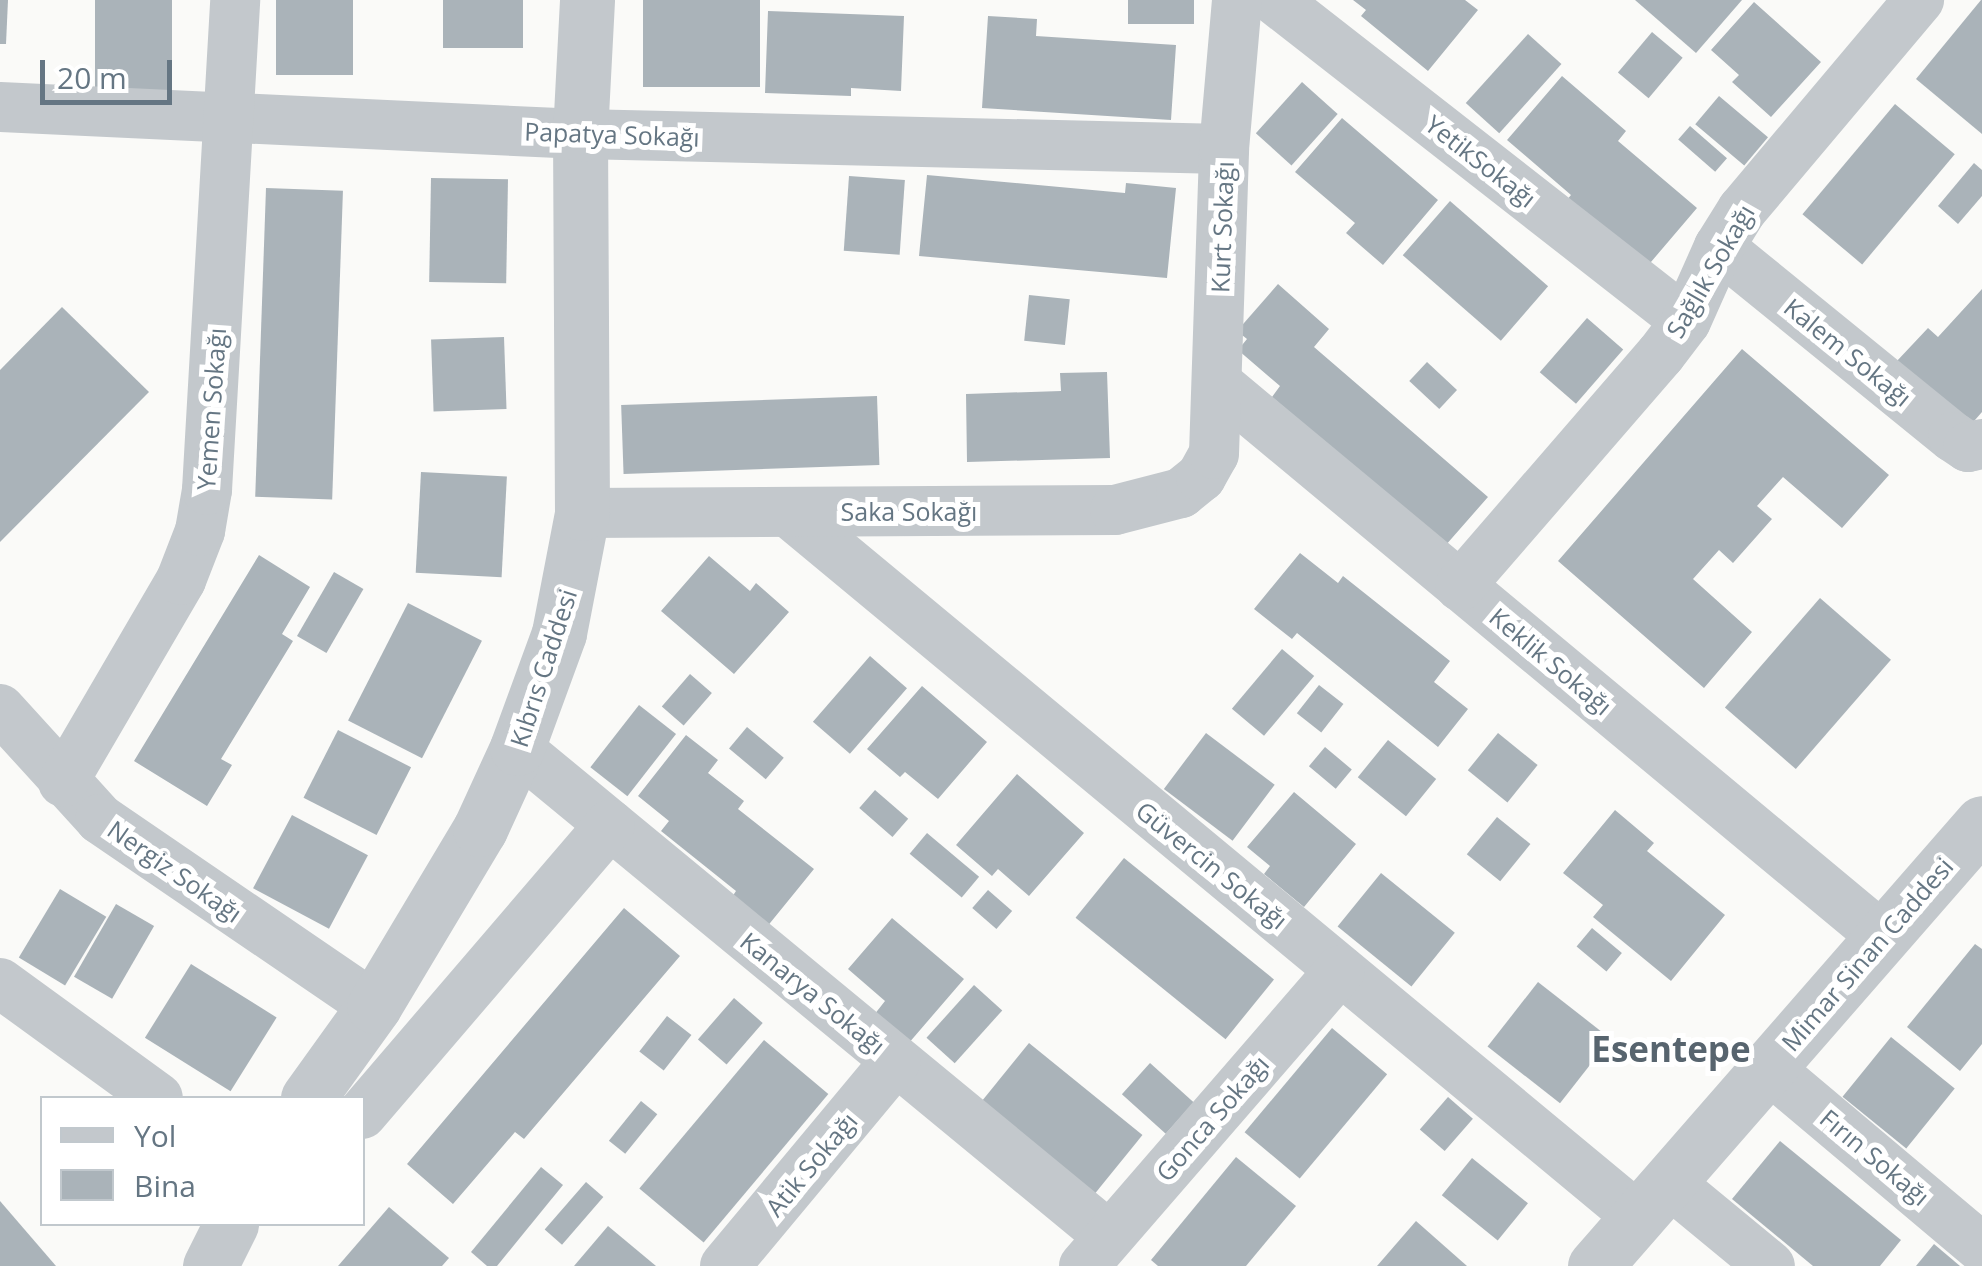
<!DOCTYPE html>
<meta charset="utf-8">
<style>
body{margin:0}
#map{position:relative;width:1982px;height:1266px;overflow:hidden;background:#fafaf8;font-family:"Open Sans",sans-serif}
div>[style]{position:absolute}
.building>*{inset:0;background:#aab3b9;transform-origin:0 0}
.minor>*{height:50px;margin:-25px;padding:0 25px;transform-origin:25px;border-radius:25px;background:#c3c8cc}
.tertiary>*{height:55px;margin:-27.5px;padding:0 27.5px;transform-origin:27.5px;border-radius:27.5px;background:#c3c8cc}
span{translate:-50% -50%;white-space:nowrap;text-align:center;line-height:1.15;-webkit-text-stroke:10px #fff;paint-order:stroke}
.street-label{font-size:25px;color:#657683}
.district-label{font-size:35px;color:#57646e;font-weight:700}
.legend{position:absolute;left:40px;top:1096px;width:325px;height:130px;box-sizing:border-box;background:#fff;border:2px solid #c1c8cd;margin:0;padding:12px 18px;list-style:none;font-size:30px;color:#657683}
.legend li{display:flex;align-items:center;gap:20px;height:50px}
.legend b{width:50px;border:2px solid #c1c8cd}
.scale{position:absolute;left:40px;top:60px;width:132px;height:45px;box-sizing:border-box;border:5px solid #657683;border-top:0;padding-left:12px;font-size:30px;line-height:35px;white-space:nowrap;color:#657683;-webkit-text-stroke:8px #fff;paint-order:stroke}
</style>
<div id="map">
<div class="building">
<div style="clip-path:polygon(0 0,8px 0,6px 44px,0 44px)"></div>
<div style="left:95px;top:0;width:77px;height:91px"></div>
<div style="left:276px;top:0;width:77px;height:75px"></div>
<div style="left:443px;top:0;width:80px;height:48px"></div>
<div style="left:643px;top:0;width:117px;height:87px"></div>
<div style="left:1128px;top:0;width:66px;height:24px"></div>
<div style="clip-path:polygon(1353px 0,1465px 0,1478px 10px,1428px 71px,1361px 16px,1366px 10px)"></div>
<div style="clip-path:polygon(1635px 0,1742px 0,1696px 53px)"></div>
<div style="clip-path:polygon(1981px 0,1982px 0,1982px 134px,1916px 79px)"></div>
<div style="clip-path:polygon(1754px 2px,1821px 62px,1771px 117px,1732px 82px,1739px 75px,1711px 50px)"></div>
<div style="clip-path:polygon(768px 11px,904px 16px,901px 91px,851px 88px,851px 96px,765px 93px)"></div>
<div style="clip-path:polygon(988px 16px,1037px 19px,1036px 36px,1176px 45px,1171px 120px,982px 108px)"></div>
<div style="left:1652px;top:32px;width:40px;height:53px;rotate:40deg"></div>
<div style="left:1528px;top:34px;width:45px;height:93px;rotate:42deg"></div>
<div style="clip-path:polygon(1562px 76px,1626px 131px,1618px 141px,1697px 208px,1645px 269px,1566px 201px,1571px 195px,1507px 140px)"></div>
<div style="left:1302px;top:82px;width:48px;height:69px;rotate:42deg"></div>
<div style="left:1719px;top:96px;width:64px;height:37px;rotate:40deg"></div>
<div style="left:1895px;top:104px;width:78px;height:144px;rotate:40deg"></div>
<div style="clip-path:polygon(1342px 118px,1438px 200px,1383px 265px,1346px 233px,1355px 223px,1295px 172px)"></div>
<div style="left:1690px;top:126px;width:49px;height:18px;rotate:41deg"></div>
<div style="clip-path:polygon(1974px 163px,1982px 170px,1982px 196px,1958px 224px,1938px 206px)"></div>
<div style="clip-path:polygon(927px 175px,1125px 193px,1126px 183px,1176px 188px,1167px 278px,919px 256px)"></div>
<div style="left:849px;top:176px;width:56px;height:75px;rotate:4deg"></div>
<div style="left:431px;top:178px;width:77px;height:104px;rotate:1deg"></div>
<div style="left:266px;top:188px;width:77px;height:309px;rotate:2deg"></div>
<div style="left:1450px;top:201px;width:130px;height:72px;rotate:41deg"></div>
<div style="clip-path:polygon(1278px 284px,1329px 329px,1314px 347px,1488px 497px,1445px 546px,1272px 397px,1280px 386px,1238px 350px,1247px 339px,1237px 331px)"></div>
<div style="clip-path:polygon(1982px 289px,1982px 412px,1968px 428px,1896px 362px,1928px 328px,1938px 337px)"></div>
<div style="left:1029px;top:295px;width:41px;height:46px;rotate:6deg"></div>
<div style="clip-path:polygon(62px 307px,149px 392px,0 542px,0 370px)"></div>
<div style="left:1587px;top:318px;width:48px;height:72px;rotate:41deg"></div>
<div style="left:504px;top:337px;width:72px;height:73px;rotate:88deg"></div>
<div style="clip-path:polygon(1742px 349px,1889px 475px,1842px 528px,1783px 477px,1757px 506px,1772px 519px,1733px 563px,1719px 550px,1693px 579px,1752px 632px,1704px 688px,1558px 561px)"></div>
<div style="left:1427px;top:362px;width:41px;height:26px;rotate:43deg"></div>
<div style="clip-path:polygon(1107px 372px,1110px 458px,967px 462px,966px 394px,1061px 391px,1060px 373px)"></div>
<div style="left:877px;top:396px;width:69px;height:256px;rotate:88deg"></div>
<div style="left:421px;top:472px;width:86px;height:101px;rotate:3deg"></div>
<div style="clip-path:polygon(1300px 553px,1338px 583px,1343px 576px,1450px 661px,1434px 682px,1468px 709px,1438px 747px,1297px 633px,1292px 639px,1254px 609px)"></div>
<div style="clip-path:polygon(259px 555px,310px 587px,282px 634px,293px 641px,221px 759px,232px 765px,207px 806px,134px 761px)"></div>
<div style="clip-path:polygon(709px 556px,750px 591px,756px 583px,789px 612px,734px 674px,661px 611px)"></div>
<div style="left:334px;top:572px;width:34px;height:74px;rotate:30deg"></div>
<div style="left:1820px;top:598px;width:94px;height:145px;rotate:41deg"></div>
<div style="left:408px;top:603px;width:83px;height:132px;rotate:27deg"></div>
<div style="left:1282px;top:649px;width:42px;height:78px;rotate:40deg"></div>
<div style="left:870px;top:656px;width:49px;height:87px;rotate:41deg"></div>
<div style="left:690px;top:674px;width:29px;height:43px;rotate:41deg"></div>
<div style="left:1319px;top:685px;width:31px;height:36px;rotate:38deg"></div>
<div style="clip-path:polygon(922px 686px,987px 742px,938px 799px,905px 772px,900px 777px,867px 749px)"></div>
<div style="left:639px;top:705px;width:47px;height:79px;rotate:38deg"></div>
<div style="left:747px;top:727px;width:48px;height:28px;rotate:40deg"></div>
<div style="left:338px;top:730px;width:82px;height:76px;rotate:27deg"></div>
<div style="left:1206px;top:733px;width:86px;height:70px;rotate:37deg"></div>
<div style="left:1498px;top:733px;width:51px;height:48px;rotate:39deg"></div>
<div style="clip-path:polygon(686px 735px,718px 760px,708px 773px,744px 801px,738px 809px,814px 869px,766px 928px,730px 900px,736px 891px,661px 831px,669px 821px,638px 796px)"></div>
<div style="left:1388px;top:740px;width:62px;height:48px;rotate:39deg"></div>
<div style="left:1325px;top:747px;width:35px;height:25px;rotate:40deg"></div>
<div style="clip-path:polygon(1017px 774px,1084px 833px,1029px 896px,998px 869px,992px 876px,956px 845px)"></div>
<div style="left:875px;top:790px;width:44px;height:24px;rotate:41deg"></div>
<div style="clip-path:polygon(1294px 792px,1356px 844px,1304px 907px,1264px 874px,1270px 866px,1247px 847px)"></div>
<div style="clip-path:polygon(1615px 810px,1654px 843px,1647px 851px,1725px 915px,1671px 981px,1593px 917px,1603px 905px,1563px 873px)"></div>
<div style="left:292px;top:815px;width:86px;height:83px;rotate:28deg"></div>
<div style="left:1497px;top:817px;width:43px;height:48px;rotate:39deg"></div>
<div style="left:927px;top:833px;width:68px;height:27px;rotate:40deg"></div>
<div style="left:1124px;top:858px;width:193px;height:77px;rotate:39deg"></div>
<div style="left:1381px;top:873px;width:95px;height:69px;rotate:39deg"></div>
<div style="left:60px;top:889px;width:54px;height:80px;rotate:31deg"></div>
<div style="left:988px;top:890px;width:32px;height:24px;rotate:41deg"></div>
<div style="left:116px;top:904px;width:44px;height:84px;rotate:30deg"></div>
<div style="clip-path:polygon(624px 908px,680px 956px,524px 1139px,515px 1132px,453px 1204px,407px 1164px)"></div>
<div style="clip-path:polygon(892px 918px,964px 979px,908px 1044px,874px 1015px,885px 1001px,848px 969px)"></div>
<div style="left:1592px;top:928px;width:39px;height:24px;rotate:40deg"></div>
<div style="clip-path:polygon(1975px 944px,1982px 949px,1982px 1044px,1960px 1071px,1907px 1027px)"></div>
<div style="left:191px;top:964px;width:101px;height:87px;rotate:32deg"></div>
<div style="left:1538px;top:982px;width:92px;height:82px;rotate:38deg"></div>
<div style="left:974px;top:985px;width:38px;height:71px;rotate:42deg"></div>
<div style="left:734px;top:998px;width:38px;height:55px;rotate:41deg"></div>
<div style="left:667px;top:1016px;width:31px;height:45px;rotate:38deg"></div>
<div style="left:1332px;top:1028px;width:72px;height:136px;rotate:40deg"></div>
<div style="left:1891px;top:1037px;width:82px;height:77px;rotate:39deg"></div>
<div style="left:764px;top:1040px;width:84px;height:194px;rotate:40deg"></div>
<div style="left:1029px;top:1043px;width:146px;height:77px;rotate:39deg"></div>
<div style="left:1150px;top:1063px;width:59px;height:42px;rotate:42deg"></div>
<div style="left:1448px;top:1097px;width:33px;height:43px;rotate:41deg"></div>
<div style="left:641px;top:1101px;width:21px;height:51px;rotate:39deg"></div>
<div style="clip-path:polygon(1780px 1141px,1901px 1240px,1880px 1266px,1813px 1266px,1732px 1199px)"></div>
<div style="clip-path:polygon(1236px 1157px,1296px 1206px,1246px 1266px,1158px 1266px,1151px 1260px)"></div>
<div style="left:1472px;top:1158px;width:72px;height:48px;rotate:39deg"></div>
<div style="clip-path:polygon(541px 1167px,563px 1185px,497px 1266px,487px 1266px,471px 1252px)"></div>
<div style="left:586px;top:1182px;width:23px;height:63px;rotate:41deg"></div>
<div style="clip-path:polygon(0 1201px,56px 1266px,0 1266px)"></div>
<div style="clip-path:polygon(389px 1207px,449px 1258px,442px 1266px,338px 1266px)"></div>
<div style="clip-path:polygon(1416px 1221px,1467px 1266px,1377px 1266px)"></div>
<div style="clip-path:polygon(608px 1226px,656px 1266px,574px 1266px)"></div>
<div style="clip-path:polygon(1934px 1244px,1960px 1266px,1916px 1266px)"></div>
</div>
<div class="minor">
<div style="left:1275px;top:0;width:521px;rotate:37.99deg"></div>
<div style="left:0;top:107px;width:581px;rotate:2.67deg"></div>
<div style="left:580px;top:134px;width:644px;rotate:1.33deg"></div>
<div style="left:1719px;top:247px;width:301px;rotate:39.1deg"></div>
<div style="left:1953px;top:437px;width:18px;rotate:34deg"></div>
<div style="left:1968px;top:447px;width:14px;rotate:-12deg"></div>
<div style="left:1218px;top:384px;width:865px;rotate:39.75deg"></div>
<div style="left:788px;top:512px;width:1104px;rotate:39.67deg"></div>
<div style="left:582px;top:513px;width:533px;rotate:-0.32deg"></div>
<div style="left:1115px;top:510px;width:68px;rotate:-14.4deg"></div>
<div style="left:1181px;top:493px;width:26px;rotate:-39deg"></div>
<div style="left:1201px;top:477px;width:26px;rotate:-61deg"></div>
<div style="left:1214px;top:454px;width:305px;rotate:-88.1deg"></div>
<div style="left:1224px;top:149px;width:150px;rotate:-85deg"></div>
<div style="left:1460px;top:586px;width:307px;rotate:-49.1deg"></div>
<div style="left:1661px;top:354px;width:41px;rotate:-52.9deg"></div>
<div style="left:1686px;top:321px;width:81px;rotate:-66deg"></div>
<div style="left:1719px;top:247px;width:44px;rotate:-58.1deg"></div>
<div style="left:1742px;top:210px;width:275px;rotate:-49.9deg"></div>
<div style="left:0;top:709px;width:149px;rotate:47.7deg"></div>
<div style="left:100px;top:819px;width:332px;rotate:34.3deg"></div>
<div style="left:517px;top:748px;width:767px;rotate:39.5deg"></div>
<div style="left:63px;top:782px;width:234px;rotate:-59.7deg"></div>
<div style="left:181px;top:580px;width:53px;rotate:-68.8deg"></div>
<div style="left:200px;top:531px;width:42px;rotate:-80.3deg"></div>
<div style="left:207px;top:490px;width:491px;rotate:-86.7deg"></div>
<div style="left:0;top:983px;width:195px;rotate:36deg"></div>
<div style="left:1767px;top:1067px;width:281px;rotate:40.1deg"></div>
<div style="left:362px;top:1114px;width:381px;rotate:-49.4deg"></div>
<div style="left:1668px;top:1182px;width:132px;rotate:39.5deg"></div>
<div style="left:725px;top:1266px;width:267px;rotate:-50.2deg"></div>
<div style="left:1084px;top:1266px;width:391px;rotate:-49.1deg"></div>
</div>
<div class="tertiary">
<div style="left:308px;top:1098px;width:113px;rotate:-54.3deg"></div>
<div style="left:374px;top:1006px;width:206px;rotate:-59.1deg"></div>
<div style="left:480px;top:829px;width:89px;rotate:-65.4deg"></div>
<div style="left:517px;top:748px;width:122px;rotate:-69.9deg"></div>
<div style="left:559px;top:633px;width:122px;rotate:-79.1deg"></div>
<div style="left:582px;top:513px;width:379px;rotate:-90.3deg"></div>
<div style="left:580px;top:134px;width:134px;rotate:-87deg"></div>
<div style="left:210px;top:1266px;width:47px;rotate:-63.4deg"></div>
<div style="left:1595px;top:1266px;width:588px;rotate:-48.86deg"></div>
</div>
<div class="street-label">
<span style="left:612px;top:134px;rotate:2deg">Papatya Sokağı</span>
<span style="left:1481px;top:161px;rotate:38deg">YetikSokağı</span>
<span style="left:1222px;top:227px;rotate:-88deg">Kurt Sokağı</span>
<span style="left:1710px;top:271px;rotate:-60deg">Sağlık Sokağı</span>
<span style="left:1848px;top:352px;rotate:39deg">Kalem Sokağı</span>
<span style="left:211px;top:409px;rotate:-86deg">Yemen Sokağı</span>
<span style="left:909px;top:511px">Saka Sokağı</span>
<span style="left:1551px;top:661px;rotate:40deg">Keklik Sokağı</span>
<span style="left:543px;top:668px;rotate:-72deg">Kıbrıs Caddesi</span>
<span style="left:1212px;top:865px;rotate:39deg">Güvercin Sokağı</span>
<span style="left:175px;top:871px;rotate:35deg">Nergiz Sokağı</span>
<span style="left:1867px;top:954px;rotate:-49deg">Mimar Sinan Caddesi</span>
<span style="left:813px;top:993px;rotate:39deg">Kanarya Sokağı</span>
<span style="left:1212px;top:1118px;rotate:-49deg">Gonca Sokağı</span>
<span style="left:1875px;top:1157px;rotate:40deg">Fırın Sokağı</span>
<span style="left:811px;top:1164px;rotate:-50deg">Atik Sokağı</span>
</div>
<div class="district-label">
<span style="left:1671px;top:1049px">Esentepe</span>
</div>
<ul class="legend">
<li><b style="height:12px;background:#c3c8cc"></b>Yol</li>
<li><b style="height:28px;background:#aab3b9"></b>Bina</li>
</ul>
<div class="scale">20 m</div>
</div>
